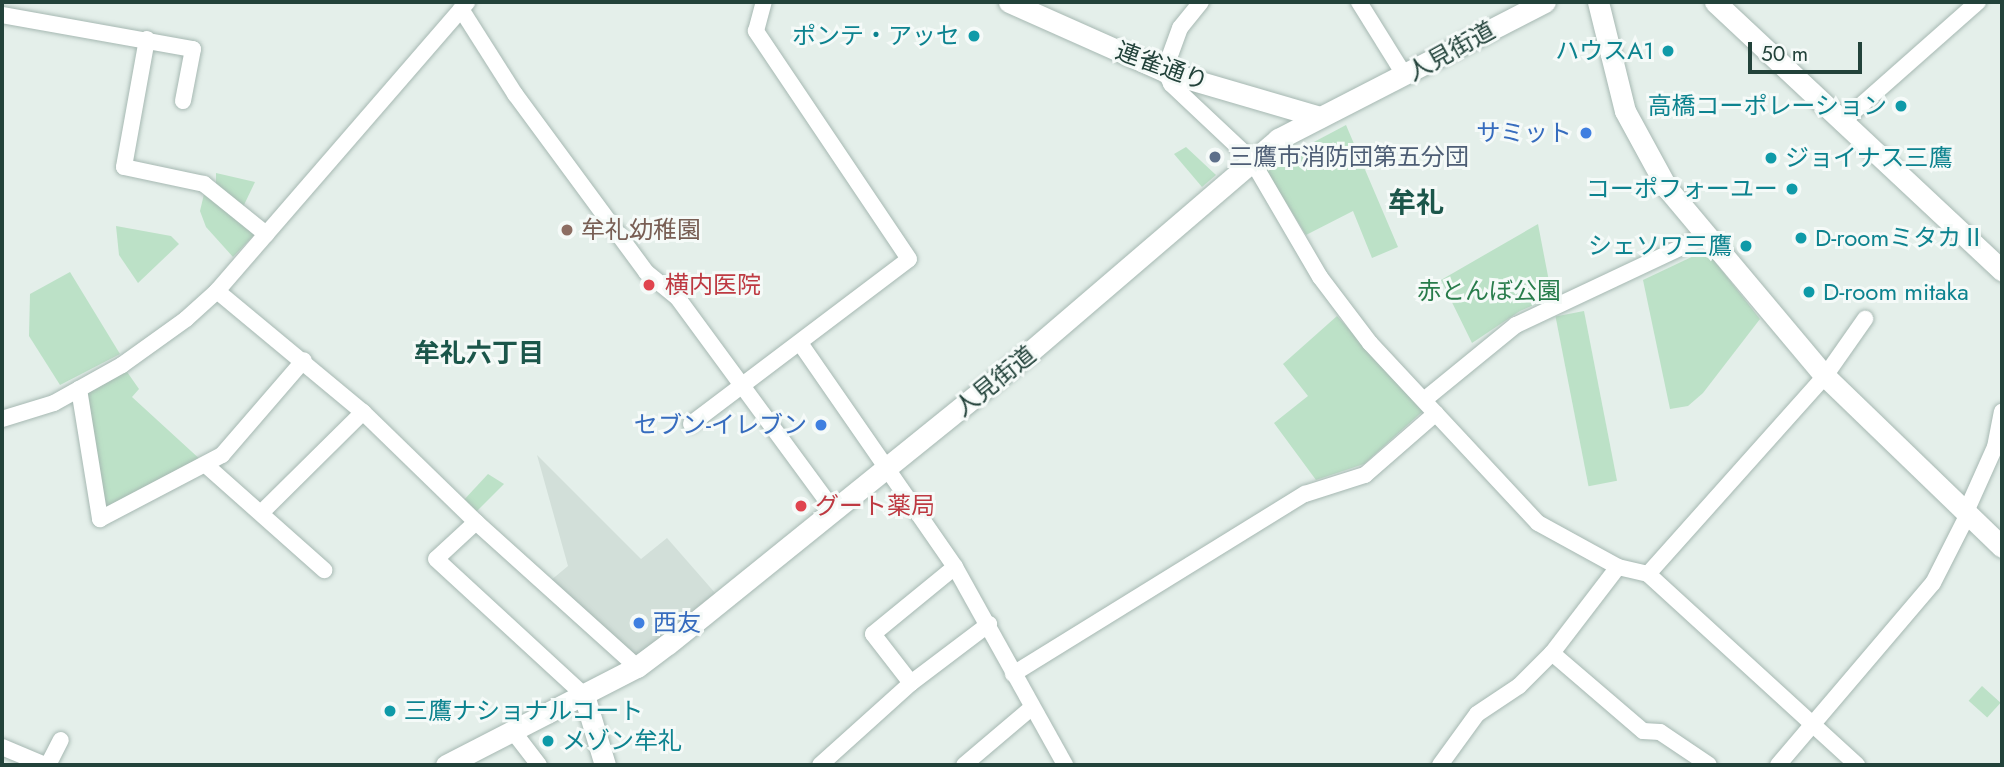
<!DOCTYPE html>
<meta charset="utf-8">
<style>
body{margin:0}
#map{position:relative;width:2004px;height:767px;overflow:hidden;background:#e4efea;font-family:Jost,"Noto Sans JP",sans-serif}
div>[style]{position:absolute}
.built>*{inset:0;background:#d2dfd9}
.green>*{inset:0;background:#bce1c7;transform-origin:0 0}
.roads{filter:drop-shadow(0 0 2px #a6b8b2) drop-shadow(0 0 2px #a6b8b2)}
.street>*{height:16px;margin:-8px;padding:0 8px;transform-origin:8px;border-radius:8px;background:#fff}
.secondary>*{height:21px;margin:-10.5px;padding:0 10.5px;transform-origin:10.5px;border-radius:10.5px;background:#fff}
.dots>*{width:19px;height:19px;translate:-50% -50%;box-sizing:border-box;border:4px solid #f5faf8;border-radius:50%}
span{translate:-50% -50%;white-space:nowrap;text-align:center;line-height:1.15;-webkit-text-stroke:6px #f5faf8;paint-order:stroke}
.culture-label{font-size:24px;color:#0d838f}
.right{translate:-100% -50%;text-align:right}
.left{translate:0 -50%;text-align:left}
.street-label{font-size:24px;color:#22423a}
.shop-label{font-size:24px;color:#366cbe}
.service-label{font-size:24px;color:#4e5e75}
.education-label{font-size:24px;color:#785e54}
.health-label{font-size:24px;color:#be3a42}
.park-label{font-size:24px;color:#287c4b}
.neighbourhood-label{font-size:26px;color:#1b564a;font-weight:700}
.quarter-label{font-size:28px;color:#1b564a;font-weight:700}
.frame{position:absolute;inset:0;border:4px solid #22423a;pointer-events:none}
.scale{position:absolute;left:1748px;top:42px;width:114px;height:32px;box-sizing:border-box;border:4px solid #22423a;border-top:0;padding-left:9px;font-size:21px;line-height:24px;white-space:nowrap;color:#22423a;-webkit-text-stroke:5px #f5faf8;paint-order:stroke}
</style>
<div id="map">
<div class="built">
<div style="clip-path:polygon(537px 455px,641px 559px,667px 538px,716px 594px,634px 659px,550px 581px,568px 566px)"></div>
</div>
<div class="green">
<div style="clip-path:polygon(1346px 125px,1398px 247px,1372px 258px,1353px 211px,1306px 235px,1265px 168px)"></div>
<div style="clip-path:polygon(1186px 147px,1216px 175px,1202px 187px,1174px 154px)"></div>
<div style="clip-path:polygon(216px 173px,255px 182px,243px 207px,216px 187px)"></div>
<div style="clip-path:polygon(205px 190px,254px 235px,233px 257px,206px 227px,200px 211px)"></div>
<div style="clip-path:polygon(1538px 224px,1552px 297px,1520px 311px,1472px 343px,1441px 280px)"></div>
<div style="clip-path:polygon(116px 226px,171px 236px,179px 244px,138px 283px,119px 255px)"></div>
<div style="clip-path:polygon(1702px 252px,1712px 258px,1760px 319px,1703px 393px,1688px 406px,1670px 409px,1643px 280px)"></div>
<div style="clip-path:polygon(70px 272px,120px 354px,60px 385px,29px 336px,30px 294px)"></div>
<div style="left:1584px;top:311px;width:173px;height:29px;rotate:79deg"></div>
<div style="clip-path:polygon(1337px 316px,1423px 411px,1364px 464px,1316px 480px,1274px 423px,1308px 396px,1283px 364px)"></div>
<div style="clip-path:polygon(125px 369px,139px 389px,132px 397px,203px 462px,101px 513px,84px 393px)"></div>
<div style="clip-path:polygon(488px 474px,504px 484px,475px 513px,462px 502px)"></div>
<div style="left:1982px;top:686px;width:25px;height:20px;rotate:42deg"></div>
</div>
<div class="roads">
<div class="street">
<div style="left:1201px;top:2px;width:33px;rotate:129deg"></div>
<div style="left:1180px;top:28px;width:32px;rotate:110deg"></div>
<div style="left:1169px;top:58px;width:14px;rotate:102deg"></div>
<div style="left:1166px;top:72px;width:13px;rotate:67deg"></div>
<div style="left:1171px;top:84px;width:110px;rotate:43.2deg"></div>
<div style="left:1251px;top:159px;width:137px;rotate:59.7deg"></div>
<div style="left:1320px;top:277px;width:83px;rotate:52.9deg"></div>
<div style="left:1370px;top:343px;width:246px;rotate:47deg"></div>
<div style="left:1538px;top:523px;width:91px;rotate:28.8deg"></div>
<div style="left:1618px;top:567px;width:31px;rotate:13deg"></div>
<div style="left:1648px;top:574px;width:283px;rotate:42.4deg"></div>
<div style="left:1359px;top:2px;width:87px;rotate:58.1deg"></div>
<div style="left:461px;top:9px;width:101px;rotate:57.6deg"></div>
<div style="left:515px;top:94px;width:221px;rotate:53.6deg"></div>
<div style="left:646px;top:272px;width:40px;rotate:39deg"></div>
<div style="left:677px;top:297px;width:263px;rotate:53.7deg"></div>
<div style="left:2px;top:15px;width:194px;rotate:10.1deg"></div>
<div style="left:193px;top:49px;width:53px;rotate:100.9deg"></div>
<div style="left:147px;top:39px;width:130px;rotate:100.2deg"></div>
<div style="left:124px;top:167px;width:82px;rotate:12deg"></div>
<div style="left:204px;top:184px;width:80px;rotate:38.9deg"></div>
<div style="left:1841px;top:123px;width:183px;rotate:-41.5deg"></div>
<div style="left:217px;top:291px;width:190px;rotate:39.7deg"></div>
<div style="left:363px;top:412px;width:158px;rotate:44.2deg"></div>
<div style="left:476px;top:522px;width:217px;rotate:42deg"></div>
<div style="left:800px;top:343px;width:272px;rotate:55.3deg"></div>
<div style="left:955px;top:567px;width:227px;rotate:60.9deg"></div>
<div style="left:79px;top:389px;width:132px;rotate:80.8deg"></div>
<div style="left:100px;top:519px;width:138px;rotate:-27.7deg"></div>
<div style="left:222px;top:455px;width:125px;rotate:-49.2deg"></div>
<div style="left:1424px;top:400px;width:119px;rotate:-39.2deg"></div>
<div style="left:1516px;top:325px;width:211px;rotate:-25.2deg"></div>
<div style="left:2px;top:419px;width:54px;rotate:-17.1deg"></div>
<div style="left:54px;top:403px;width:78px;rotate:-29.2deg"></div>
<div style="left:122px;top:365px;width:79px;rotate:-35.7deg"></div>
<div style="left:186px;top:319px;width:42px;rotate:-42.1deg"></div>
<div style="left:217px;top:291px;width:382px;rotate:-49.1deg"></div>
<div style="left:691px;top:424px;width:273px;rotate:-37.1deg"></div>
<div style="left:909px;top:259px;width:275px;rotate:-123.9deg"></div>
<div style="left:756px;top:31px;width:30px;rotate:-75deg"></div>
<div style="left:207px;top:466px;width:157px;rotate:41.6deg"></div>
<div style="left:262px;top:512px;width:142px;rotate:-44.7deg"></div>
<div style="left:1965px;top:514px;width:73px;rotate:-65.9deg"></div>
<div style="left:1995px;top:447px;width:36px;rotate:-79deg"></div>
<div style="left:476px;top:522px;width:54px;rotate:137.2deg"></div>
<div style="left:436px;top:559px;width:201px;rotate:42.6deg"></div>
<div style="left:1648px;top:574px;width:266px;rotate:-48.2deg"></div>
<div style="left:1825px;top:376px;width:70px;rotate:-54.9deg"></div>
<div style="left:1552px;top:653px;width:120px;rotate:40.6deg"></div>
<div style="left:1643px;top:731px;width:17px;rotate:3deg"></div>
<div style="left:1660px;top:732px;width:59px;rotate:34deg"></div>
<div style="left:1013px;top:674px;width:343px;rotate:-31.7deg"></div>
<div style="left:1305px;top:494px;width:63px;rotate:-17.6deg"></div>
<div style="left:1365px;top:475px;width:94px;rotate:-41.1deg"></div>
<div style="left:911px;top:683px;width:62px;rotate:-127.8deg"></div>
<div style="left:873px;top:634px;width:106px;rotate:-39.3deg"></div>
<div style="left:512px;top:730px;width:44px;rotate:52.4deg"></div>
<div style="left:2px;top:747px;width:47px;rotate:22.7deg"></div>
<div style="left:48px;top:765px;width:28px;rotate:-63deg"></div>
<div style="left:820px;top:765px;width:122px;rotate:-42deg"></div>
<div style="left:911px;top:683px;width:98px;rotate:-37.1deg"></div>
<div style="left:964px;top:765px;width:87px;rotate:-40.3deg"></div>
<div style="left:1440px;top:765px;width:63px;rotate:-54deg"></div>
<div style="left:1477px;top:714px;width:50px;rotate:-33.7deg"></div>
<div style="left:1519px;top:686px;width:47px;rotate:-45deg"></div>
<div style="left:1552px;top:653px;width:108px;rotate:-52.5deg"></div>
<div style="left:1778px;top:765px;width:239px;rotate:-49.6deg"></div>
<div style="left:1933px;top:583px;width:75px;rotate:-63.1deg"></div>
</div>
<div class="secondary">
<div style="left:1009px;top:2px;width:172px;rotate:24deg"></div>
<div style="left:1166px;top:72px;width:160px;rotate:16.3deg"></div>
<div style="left:1598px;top:2px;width:112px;rotate:76.1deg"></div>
<div style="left:1625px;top:111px;width:88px;rotate:61.4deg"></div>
<div style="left:1667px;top:188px;width:246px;rotate:50deg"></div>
<div style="left:1825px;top:376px;width:246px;rotate:44deg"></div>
<div style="left:1715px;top:2px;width:393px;rotate:43.1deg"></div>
<div style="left:584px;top:695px;width:73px;rotate:73.3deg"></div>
<div style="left:446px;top:765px;width:215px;rotate:-27.2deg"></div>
<div style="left:637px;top:667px;width:39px;rotate:-37deg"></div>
<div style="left:668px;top:644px;width:466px;rotate:-38.9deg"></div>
<div style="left:1031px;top:351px;width:326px;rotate:-40.6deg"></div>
<div style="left:1278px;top:139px;width:300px;rotate:-27.2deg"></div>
</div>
</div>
<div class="dots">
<div style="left:974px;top:36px;background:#0f9aa8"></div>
<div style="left:1668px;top:51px;background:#0f9aa8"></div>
<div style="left:1901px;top:106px;background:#0f9aa8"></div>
<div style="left:1586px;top:133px;background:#3f7fe0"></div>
<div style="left:1215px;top:157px;background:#5c6f8a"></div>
<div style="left:1771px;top:158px;background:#0f9aa8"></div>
<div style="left:1792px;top:189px;background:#0f9aa8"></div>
<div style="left:567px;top:230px;background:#8d6e63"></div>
<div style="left:1801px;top:238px;background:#0f9aa8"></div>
<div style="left:1746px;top:246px;background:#0f9aa8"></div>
<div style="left:649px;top:285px;background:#e0444e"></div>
<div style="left:1809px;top:292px;background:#0f9aa8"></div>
<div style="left:821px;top:425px;background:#3f7fe0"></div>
<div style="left:801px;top:506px;background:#e0444e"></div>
<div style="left:639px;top:623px;background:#3f7fe0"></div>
<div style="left:390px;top:711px;background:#0f9aa8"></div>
<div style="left:548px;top:741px;background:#0f9aa8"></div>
</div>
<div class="culture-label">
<span class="right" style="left:960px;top:36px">ポンテ・アッセ</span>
<span class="right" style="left:1654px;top:51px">ハウスA1</span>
<span class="right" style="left:1887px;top:106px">高橋コーポレーション</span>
<span class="left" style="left:1785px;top:158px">ジョイナス三鷹</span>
<span class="right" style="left:1778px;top:189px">コーポフォーユー</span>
<span class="left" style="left:1815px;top:238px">D-roomミタカⅡ</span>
<span class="right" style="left:1732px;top:246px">シェソワ三鷹</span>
<span class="left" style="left:1823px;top:292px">D-room mitaka</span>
<span class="left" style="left:404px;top:711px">三鷹ナショナルコート</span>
<span class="left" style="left:562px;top:741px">メゾン牟礼</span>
</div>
<div class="street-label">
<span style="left:1451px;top:51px;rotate:-29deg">人見街道</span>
<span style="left:1162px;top:66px;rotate:20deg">連雀通り</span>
<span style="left:995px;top:381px;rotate:-39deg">人見街道</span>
</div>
<div class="shop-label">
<span class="right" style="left:1572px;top:133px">サミット</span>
<span class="right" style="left:807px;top:425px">セブン-イレブン</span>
<span class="left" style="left:653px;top:623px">西友</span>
</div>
<div class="service-label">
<span class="left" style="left:1229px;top:157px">三鷹市消防団第五分団</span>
</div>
<div class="education-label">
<span class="left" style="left:581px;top:230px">牟礼幼稚園</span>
</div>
<div class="health-label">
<span class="left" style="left:665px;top:285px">横内医院</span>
<span class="left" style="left:815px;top:506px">グート薬局</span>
</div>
<div class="park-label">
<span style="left:1489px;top:291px">赤とんぼ公園</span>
</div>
<div class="neighbourhood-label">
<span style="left:479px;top:354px">牟礼六丁目</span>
</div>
<div class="quarter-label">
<span style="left:1416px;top:203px">牟礼</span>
</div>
<div class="frame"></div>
<div class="scale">50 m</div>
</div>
